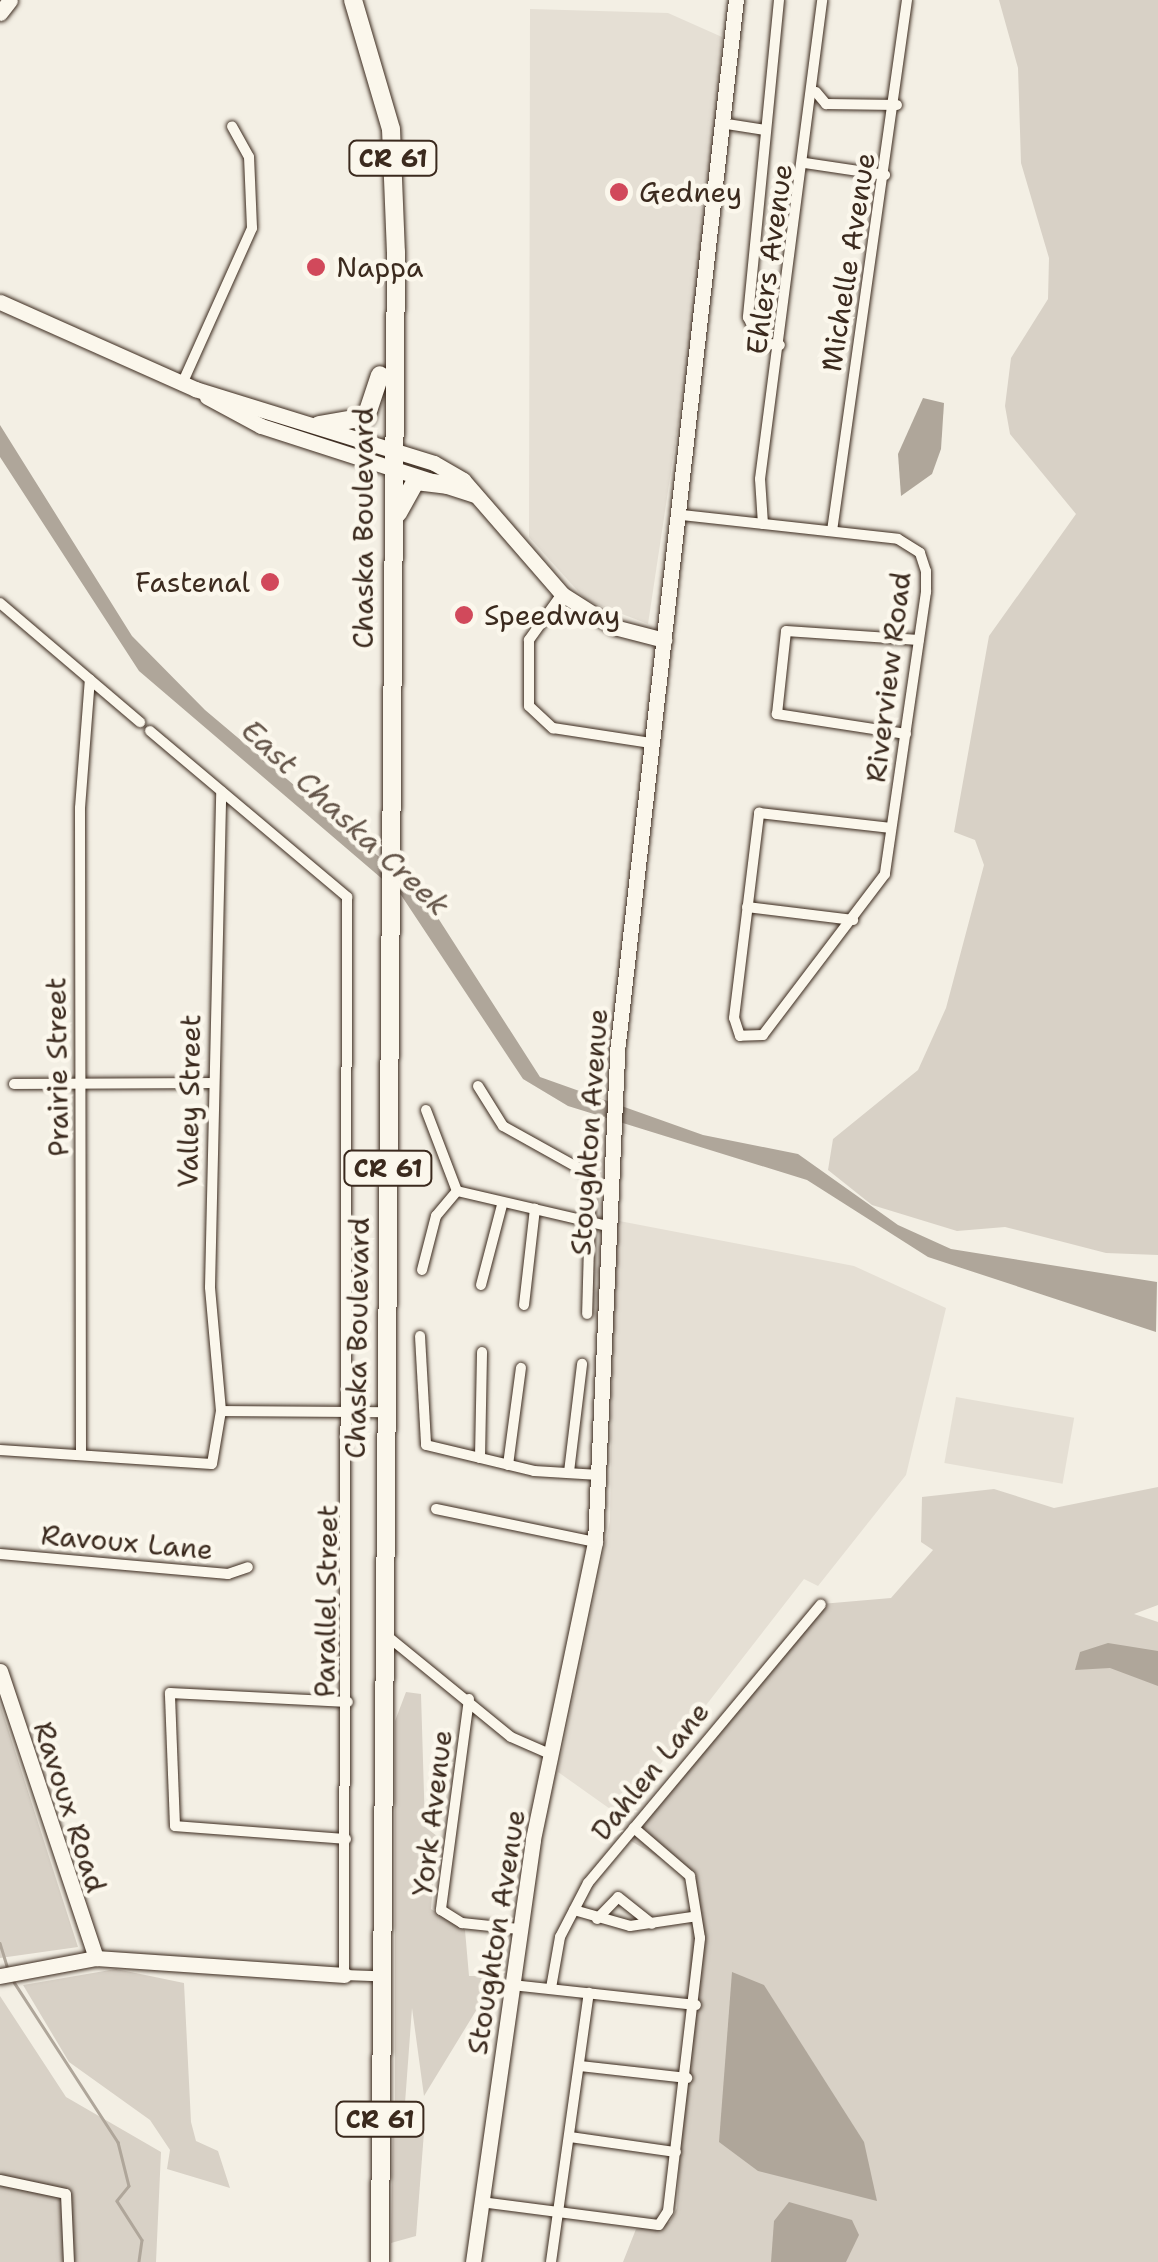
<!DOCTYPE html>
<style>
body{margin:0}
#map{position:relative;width:1158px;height:2262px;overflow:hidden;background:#f3efe4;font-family:"Shantell Sans",sans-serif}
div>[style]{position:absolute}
.built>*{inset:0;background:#e5dfd4;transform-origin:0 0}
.green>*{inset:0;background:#d8d1c6}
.water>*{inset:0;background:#afa69a}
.stream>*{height:2.5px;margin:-1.25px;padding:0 1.25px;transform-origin:1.25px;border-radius:1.25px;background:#afa69a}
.roads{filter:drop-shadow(0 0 2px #3b2a1e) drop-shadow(0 0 2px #3b2a1e)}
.street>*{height:10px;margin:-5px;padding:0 5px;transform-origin:5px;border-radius:5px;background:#fbf7ec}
.secondary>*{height:15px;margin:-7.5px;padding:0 7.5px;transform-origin:7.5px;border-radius:7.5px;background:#fbf7ec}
.primary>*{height:18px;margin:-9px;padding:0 9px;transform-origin:9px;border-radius:9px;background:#fbf7ec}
.dots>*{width:28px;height:28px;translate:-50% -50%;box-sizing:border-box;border:5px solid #fbf7ec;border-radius:50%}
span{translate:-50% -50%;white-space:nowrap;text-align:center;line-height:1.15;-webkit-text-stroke:9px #fbf7ec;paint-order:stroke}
.shield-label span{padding:2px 8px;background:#fbf7ec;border:2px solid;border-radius:8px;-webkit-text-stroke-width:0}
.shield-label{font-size:25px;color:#3b2a1e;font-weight:700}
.poi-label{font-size:28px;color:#3b2a1e}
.left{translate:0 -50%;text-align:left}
.right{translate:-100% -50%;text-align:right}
.street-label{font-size:28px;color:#3b2a1e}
.water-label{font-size:30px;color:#645549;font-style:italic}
</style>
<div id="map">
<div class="built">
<div style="clip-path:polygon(530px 9px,668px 13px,722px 37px,709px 219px,648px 624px,586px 600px,529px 537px)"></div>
<div style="clip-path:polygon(614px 1220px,854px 1266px,946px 1308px,906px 1475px,818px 1586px,804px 1579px,620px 1816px,558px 1772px,610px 1521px)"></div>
<div style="left:956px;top:1397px;width:120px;height:67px;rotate:10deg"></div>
</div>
<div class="green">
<div style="clip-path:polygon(999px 0,1158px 0,1158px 1255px,1106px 1253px,1005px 1227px,957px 1231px,872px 1205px,828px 1170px,833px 1139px,918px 1070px,946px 1008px,984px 865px,975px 840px,954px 832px,989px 636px,1076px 514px,1010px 434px,1005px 406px,1011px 358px,1048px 299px,1049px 258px,1021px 163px,1018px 68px)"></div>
<div style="clip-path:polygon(1158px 1487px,1158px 1605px,1134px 1614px,1158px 1622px,1158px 2262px,623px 2262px,636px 2229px,670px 2222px,677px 2208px,692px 1917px,690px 1876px,626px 1838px,821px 1604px,891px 1598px,933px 1550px,921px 1542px,922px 1497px,994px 1489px,1054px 1508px)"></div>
<div style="clip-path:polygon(406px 1692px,421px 1694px,425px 1827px,437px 1836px,431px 1909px,465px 1930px,469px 1976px,485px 1976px,489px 1961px,502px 1968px,424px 2096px,412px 2008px,404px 2117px,395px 2124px,395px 1721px)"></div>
<div style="clip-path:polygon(0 1704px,78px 1947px,0 1958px)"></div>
<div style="clip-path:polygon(116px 1969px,184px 1983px,191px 2122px,196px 2141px,218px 2151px,230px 2188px,167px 2169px,170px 2150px,150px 2120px,69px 2062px,23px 1985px)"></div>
<div style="clip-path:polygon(0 1996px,66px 2097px,161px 2152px,156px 2262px,0 2262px)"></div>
<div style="clip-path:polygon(424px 2132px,416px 2236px,391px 2243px,393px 2133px)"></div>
</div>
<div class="water">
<div style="clip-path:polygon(923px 398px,944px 403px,941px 449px,932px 474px,901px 496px,898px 454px)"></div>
<div style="clip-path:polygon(0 425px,132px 636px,205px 710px,422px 893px,540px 1077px,703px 1135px,798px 1154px,898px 1225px,951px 1249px,1157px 1282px,1156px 1332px,928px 1257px,807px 1180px,568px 1106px,523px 1079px,401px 895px,139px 671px,0 457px)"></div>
<div style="clip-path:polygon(1108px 1643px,1158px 1651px,1158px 1686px,1110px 1668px,1075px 1670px,1080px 1652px)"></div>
<div style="clip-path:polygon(732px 1972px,764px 1985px,864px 2142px,877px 2201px,758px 2171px,719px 2142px)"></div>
<div style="clip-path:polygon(789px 2202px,852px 2220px,859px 2235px,846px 2262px,771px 2262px,774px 2221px)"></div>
</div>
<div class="stream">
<div style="left:0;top:1943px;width:24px;rotate:73deg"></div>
<div style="left:14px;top:1982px;width:191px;rotate:57deg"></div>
<div style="left:118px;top:2142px;width:45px;rotate:76deg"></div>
<div style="left:129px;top:2186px;width:19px;rotate:129deg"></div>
<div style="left:117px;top:2201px;width:46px;rotate:57.3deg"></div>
<div style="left:142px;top:2240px;width:22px;rotate:98deg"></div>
</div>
<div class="roads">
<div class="street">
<div style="left:779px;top:0;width:319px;rotate:95.6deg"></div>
<div style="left:748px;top:317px;width:29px;rotate:65deg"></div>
<div style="left:760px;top:343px;width:20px;rotate:6deg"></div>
<div style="left:816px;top:92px;width:16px;rotate:50deg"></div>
<div style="left:826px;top:104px;width:71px;rotate:0.8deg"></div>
<div style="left:727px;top:124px;width:37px;rotate:9deg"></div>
<div style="left:805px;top:163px;width:81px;rotate:8.5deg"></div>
<div style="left:182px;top:384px;width:171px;rotate:-65.8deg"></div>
<div style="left:252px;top:228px;width:71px;rotate:-92.4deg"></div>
<div style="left:249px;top:157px;width:35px;rotate:-119deg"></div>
<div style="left:682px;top:515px;width:217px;rotate:6.3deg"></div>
<div style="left:898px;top:539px;width:26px;rotate:32deg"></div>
<div style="left:920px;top:553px;width:19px;rotate:72deg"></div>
<div style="left:926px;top:571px;width:21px;rotate:90deg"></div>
<div style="left:926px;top:592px;width:285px;rotate:98.3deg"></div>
<div style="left:885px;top:874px;width:202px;rotate:127.2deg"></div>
<div style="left:763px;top:1035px;width:23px;rotate:178deg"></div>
<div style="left:740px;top:1036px;width:19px;rotate:-108deg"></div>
<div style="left:734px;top:1018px;width:207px;rotate:-83deg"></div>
<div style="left:759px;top:813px;width:133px;rotate:6.5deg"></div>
<div style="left:763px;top:524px;width:45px;rotate:-93.8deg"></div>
<div style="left:760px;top:479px;width:483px;rotate:-82.6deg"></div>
<div style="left:832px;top:531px;width:536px;rotate:-81.96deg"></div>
<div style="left:562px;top:594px;width:57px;rotate:125.7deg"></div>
<div style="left:529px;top:640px;width:66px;rotate:90deg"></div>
<div style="left:529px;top:706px;width:33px;rotate:43deg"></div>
<div style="left:553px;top:728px;width:99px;rotate:8.7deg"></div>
<div style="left:0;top:603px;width:184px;rotate:40.4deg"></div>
<div style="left:150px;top:731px;width:258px;rotate:40.1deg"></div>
<div style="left:347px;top:897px;width:1078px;rotate:90.16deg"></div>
<div style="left:344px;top:1975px;width:34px;rotate:2deg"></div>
<div style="left:906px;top:734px;width:131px;rotate:-171.2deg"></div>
<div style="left:777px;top:714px;width:83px;rotate:-83.8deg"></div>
<div style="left:786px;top:631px;width:133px;rotate:3.9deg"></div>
<div style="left:747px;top:907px;width:107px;rotate:7deg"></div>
<div style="left:14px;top:1084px;width:197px;rotate:-0.3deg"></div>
<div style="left:478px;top:1086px;width:47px;rotate:58deg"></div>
<div style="left:503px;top:1126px;width:101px;rotate:29.1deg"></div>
<div style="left:591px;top:1175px;width:139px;rotate:91.6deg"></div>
<div style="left:426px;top:1110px;width:87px;rotate:69.1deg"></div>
<div style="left:422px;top:1270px;width:56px;rotate:-75.5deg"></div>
<div style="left:436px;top:1216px;width:33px;rotate:-50deg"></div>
<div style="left:457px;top:1191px;width:155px;rotate:13.1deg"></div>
<div style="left:481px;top:1285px;width:83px;rotate:-75.3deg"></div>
<div style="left:524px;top:1305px;width:97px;rotate:-83.5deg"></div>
<div style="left:420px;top:1336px;width:109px;rotate:86.8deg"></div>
<div style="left:426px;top:1445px;width:111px;rotate:13.5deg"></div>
<div style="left:534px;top:1471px;width:65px;rotate:3.5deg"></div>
<div style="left:221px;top:1411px;width:162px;rotate:0.4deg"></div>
<div style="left:0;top:1450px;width:212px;rotate:3.8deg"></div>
<div style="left:212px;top:1464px;width:54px;rotate:-80.4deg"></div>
<div style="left:221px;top:1411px;width:124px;rotate:-95.1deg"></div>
<div style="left:210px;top:1287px;width:496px;rotate:-88.7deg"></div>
<div style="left:81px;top:1454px;width:646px;rotate:-90.09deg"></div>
<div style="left:80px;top:808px;width:129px;rotate:-85.6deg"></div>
<div style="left:480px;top:1458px;width:106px;rotate:-88.9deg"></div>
<div style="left:508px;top:1465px;width:98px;rotate:-82.4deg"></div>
<div style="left:569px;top:1472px;width:109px;rotate:-83.1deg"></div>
<div style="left:436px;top:1509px;width:162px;rotate:11.7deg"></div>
<div style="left:0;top:1554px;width:229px;rotate:5deg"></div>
<div style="left:228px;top:1574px;width:21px;rotate:-19deg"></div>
<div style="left:386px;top:1635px;width:161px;rotate:39.2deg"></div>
<div style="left:511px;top:1737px;width:43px;rotate:23.6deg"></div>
<div style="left:469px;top:1699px;width:213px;rotate:97.6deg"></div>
<div style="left:441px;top:1910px;width:25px;rotate:32deg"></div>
<div style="left:462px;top:1923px;width:57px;rotate:6deg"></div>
<div style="left:346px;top:1839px;width:171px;rotate:-175.7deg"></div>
<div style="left:175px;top:1826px;width:133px;rotate:-92.2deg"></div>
<div style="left:170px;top:1693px;width:178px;rotate:2.9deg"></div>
<div style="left:574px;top:1910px;width:58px;rotate:15.9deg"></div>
<div style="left:630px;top:1926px;width:63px;rotate:-8.3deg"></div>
<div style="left:597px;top:1919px;width:30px;rotate:-46deg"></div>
<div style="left:618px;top:1897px;width:43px;rotate:38.5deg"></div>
<div style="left:512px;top:1985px;width:185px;rotate:6.2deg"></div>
<div style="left:551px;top:1988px;width:52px;rotate:-80deg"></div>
<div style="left:560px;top:1937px;width:61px;rotate:-62.6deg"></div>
<div style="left:588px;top:1883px;width:363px;rotate:-50.1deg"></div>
<div style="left:580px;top:2066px;width:108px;rotate:6.4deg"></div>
<div style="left:570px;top:2137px;width:107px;rotate:8.1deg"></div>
<div style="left:0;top:2180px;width:67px;rotate:12deg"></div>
<div style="left:66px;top:2194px;width:68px;rotate:87.5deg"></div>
<div style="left:481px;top:2202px;width:179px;rotate:7.4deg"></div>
<div style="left:659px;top:2225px;width:17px;rotate:-57deg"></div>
<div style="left:668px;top:2211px;width:275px;rotate:-83.3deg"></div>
<div style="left:700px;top:1938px;width:63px;rotate:-99.2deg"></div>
<div style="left:690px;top:1876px;width:74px;rotate:-139.4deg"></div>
<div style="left:551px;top:2262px;width:272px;rotate:-82deg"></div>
</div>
<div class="secondary">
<div style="left:0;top:13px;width:16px;rotate:-52deg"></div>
<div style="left:0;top:302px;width:214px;rotate:24deg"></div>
<div style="left:195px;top:389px;width:250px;rotate:17.2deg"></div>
<div style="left:434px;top:463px;width:34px;rotate:30deg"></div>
<div style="left:463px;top:480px;width:151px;rotate:49deg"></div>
<div style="left:562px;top:594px;width:62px;rotate:32.4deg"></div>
<div style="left:614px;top:627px;width:52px;rotate:14.6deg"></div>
<div style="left:207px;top:397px;width:61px;rotate:28.2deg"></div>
<div style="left:261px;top:426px;width:224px;rotate:17.9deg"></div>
<div style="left:0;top:1671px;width:303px;rotate:71.5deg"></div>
<div style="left:0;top:1976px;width:98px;rotate:-10.6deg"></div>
<div style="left:96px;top:1958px;width:249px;rotate:3.9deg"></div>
<div style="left:473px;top:2262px;width:427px;rotate:-81.9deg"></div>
<div style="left:533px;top:1839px;width:303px;rotate:-78.2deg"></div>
<div style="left:595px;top:1542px;width:500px;rotate:-87.4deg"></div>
<div style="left:618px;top:1043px;width:1050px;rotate:-83.55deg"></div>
</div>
<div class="primary">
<div style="left:353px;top:0;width:134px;rotate:73.6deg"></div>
<div style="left:391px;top:129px;width:123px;rotate:87.7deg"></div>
<div style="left:396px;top:252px;width:2010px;rotate:90.46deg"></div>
<div style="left:319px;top:425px;width:48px;rotate:-9.7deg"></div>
<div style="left:366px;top:417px;width:44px;rotate:-71.6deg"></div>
<div style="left:398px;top:513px;width:37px;rotate:-61deg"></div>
<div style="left:416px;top:481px;width:31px;rotate:7deg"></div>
</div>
</div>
<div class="dots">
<div style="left:619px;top:192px;background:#d1495b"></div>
<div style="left:316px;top:267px;background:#d1495b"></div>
<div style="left:270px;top:582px;background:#d1495b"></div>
<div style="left:464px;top:615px;background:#d1495b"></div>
</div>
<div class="shield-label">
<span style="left:393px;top:158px">CR 61</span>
<span style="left:388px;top:1168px">CR 61</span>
<span style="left:380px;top:2119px">CR 61</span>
</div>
<div class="poi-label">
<span class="left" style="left:639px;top:192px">Gedney</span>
<span class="left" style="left:336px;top:267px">Nappa</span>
<span class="right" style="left:250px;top:582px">Fastenal</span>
<span class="left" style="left:484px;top:615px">Speedway</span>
</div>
<div class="street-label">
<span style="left:769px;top:259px;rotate:-82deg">Ehlers Avenue</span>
<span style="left:848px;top:262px;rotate:-81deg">Michelle Avenue</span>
<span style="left:363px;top:528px;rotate:-90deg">Chaska Boulevard</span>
<span style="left:888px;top:677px;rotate:-83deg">Riverview Road</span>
<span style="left:57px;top:1067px;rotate:-91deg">Prairie Street</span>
<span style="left:189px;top:1101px;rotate:-89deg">Valley Street</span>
<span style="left:589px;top:1132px;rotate:-86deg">Stoughton Avenue</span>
<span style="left:357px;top:1338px;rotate:-89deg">Chaska Boulevard</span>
<span style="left:127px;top:1542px;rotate:5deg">Ravoux Lane</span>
<span style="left:326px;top:1601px;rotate:-89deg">Parallel Street</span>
<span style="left:650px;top:1771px;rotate:-51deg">Dahlen Lane</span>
<span style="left:70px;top:1807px;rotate:72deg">Ravoux Road</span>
<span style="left:432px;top:1813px;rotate:-83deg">York Avenue</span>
<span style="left:496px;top:1932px;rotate:-81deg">Stoughton Avenue</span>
</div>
<div class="water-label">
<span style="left:345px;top:818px;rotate:43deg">East Chaska Creek</span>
</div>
</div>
